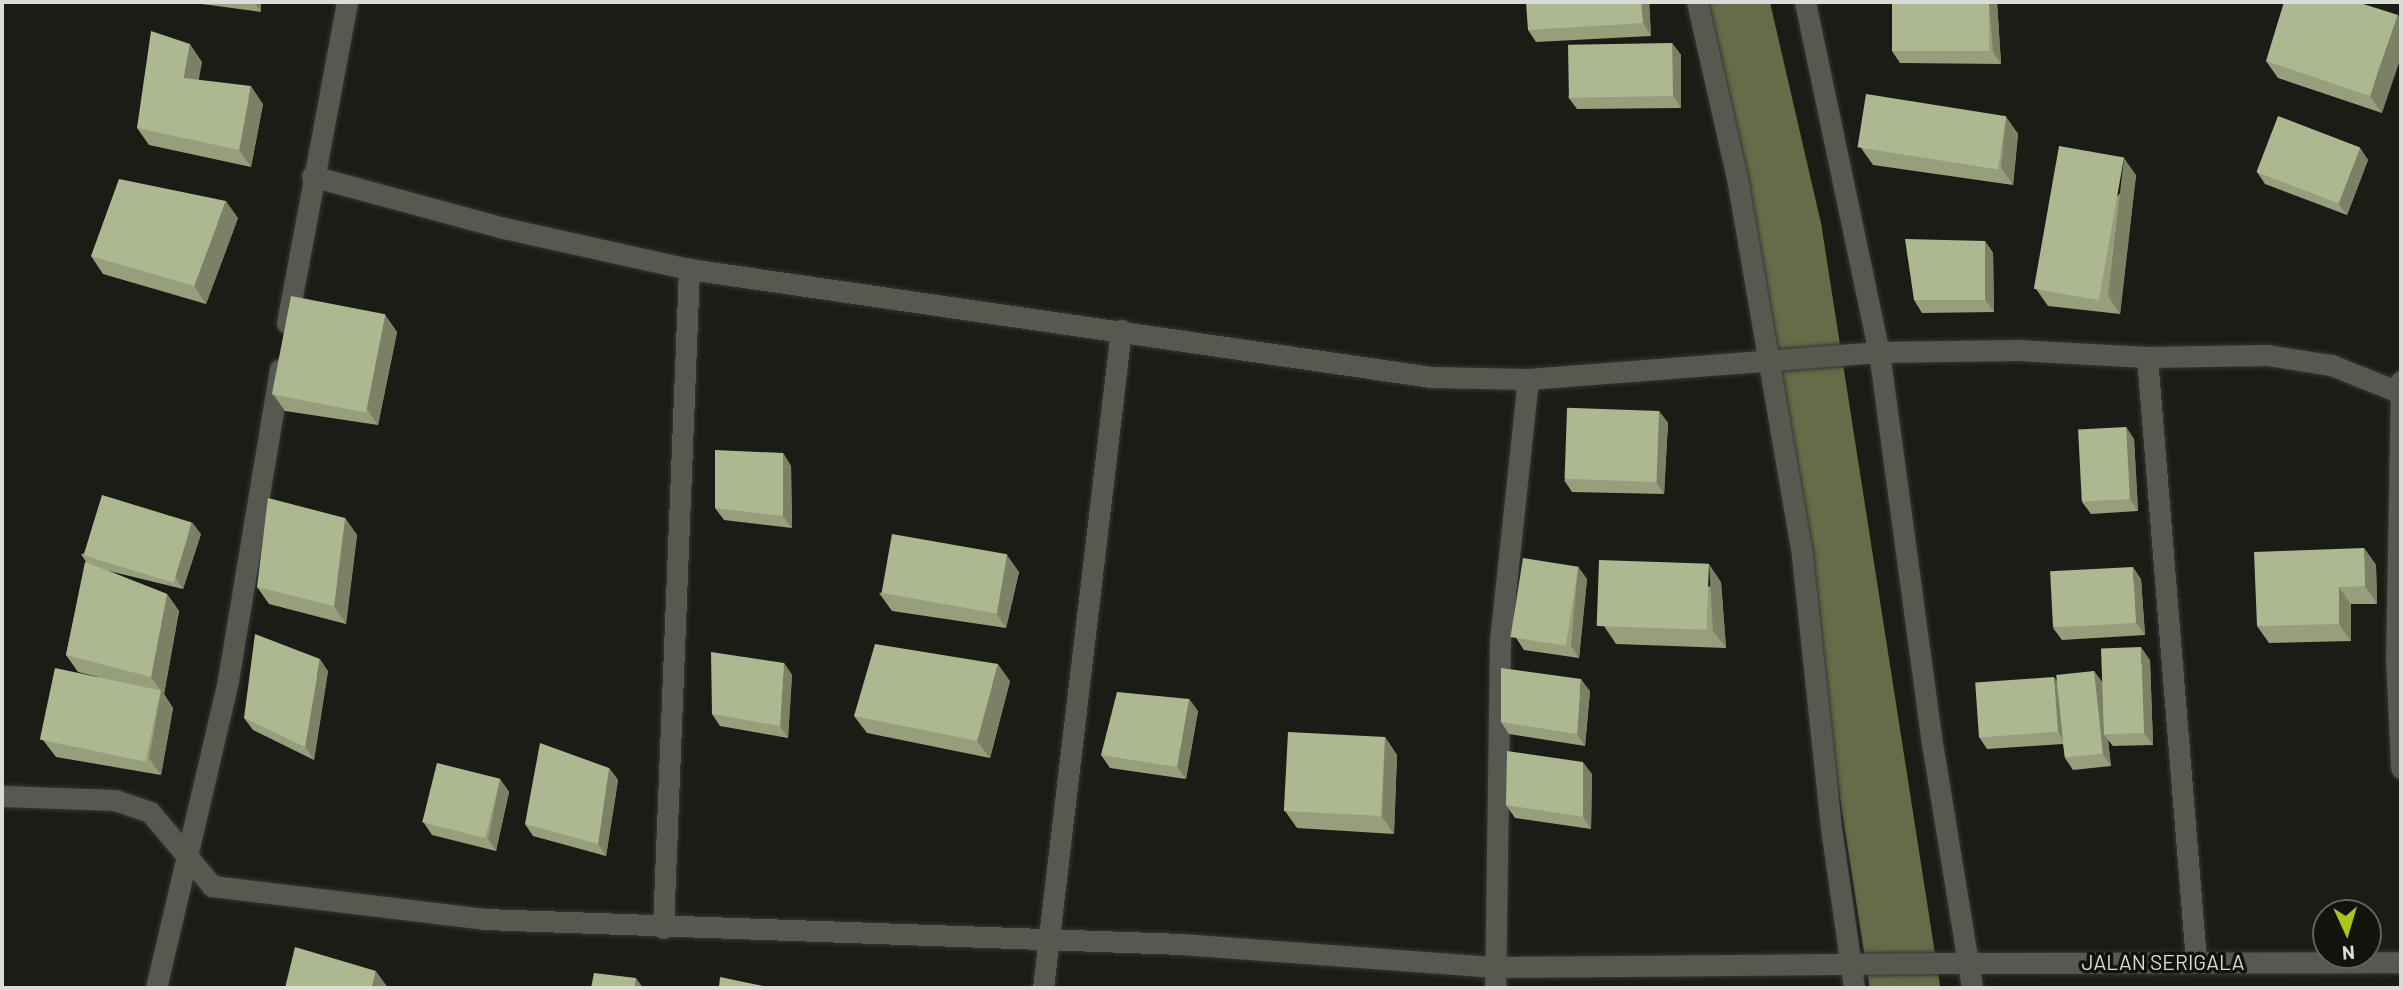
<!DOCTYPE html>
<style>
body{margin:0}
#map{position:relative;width:2403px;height:990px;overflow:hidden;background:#1a1c15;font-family:Barlow,sans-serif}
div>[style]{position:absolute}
.river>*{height:70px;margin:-35px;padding:0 35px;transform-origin:35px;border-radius:35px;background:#646d48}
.roads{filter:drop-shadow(0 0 2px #353632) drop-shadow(0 0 2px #353632)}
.street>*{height:21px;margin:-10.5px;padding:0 10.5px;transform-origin:10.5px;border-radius:10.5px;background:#565950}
.secondary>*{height:21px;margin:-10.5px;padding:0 10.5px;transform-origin:10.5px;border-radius:10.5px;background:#565950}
.wall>*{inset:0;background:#969e7c}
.shaded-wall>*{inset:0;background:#7a8165}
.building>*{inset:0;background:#aeb890;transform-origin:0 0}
span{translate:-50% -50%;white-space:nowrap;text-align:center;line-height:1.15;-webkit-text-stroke:7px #11130c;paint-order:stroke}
.street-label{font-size:21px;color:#dadcd7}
.frame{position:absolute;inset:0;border:4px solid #dadcd7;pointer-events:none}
.north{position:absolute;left:2312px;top:899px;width:70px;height:70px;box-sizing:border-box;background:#11130c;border:2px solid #61635d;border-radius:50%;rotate:176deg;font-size:19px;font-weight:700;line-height:28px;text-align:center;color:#dadcd7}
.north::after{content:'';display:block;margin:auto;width:24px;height:32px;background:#aac719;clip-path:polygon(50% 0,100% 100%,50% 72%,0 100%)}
</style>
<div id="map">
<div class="river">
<div style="left:1734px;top:2px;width:236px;rotate:77deg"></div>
<div style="left:1787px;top:232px;width:765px;rotate:81.13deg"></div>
</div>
<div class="roads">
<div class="street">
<div style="left:1697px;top:2px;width:180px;rotate:77.2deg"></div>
<div style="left:1737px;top:178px;width:384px;rotate:80.2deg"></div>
<div style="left:1802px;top:556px;width:281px;rotate:83.9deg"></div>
<div style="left:1832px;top:835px;width:155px;rotate:81.8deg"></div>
<div style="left:312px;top:176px;width:199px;rotate:15.2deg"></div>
<div style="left:504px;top:228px;width:189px;rotate:12.5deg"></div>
<div style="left:689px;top:269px;width:750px;rotate:8.28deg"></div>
<div style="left:1431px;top:377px;width:97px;rotate:1.2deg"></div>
<div style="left:1528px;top:379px;width:263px;rotate:96.1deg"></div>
<div style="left:1500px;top:641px;width:347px;rotate:90.8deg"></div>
<div style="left:287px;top:323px;width:327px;rotate:-79.4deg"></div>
<div style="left:2147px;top:357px;width:606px;rotate:85.36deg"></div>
<div style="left:1528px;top:379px;width:352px;rotate:-4.4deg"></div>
<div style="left:1879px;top:352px;width:140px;rotate:-0.8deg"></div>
<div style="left:2019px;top:350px;width:128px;rotate:3.1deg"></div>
<div style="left:2147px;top:357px;width:120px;rotate:-1deg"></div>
<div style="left:2267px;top:355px;width:65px;rotate:8.9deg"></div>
<div style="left:2331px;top:365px;width:75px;rotate:21.8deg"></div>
<div style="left:2401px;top:381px;width:275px;rotate:91deg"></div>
<div style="left:2396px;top:656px;width:112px;rotate:87.4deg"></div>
<div style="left:2px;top:796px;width:113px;rotate:2deg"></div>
<div style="left:115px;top:800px;width:37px;rotate:19deg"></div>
<div style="left:150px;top:812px;width:97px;rotate:50deg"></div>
<div style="left:212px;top:886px;width:274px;rotate:6.9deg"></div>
<div style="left:484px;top:919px;width:697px;rotate:2.05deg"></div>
<div style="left:1181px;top:944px;width:316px;rotate:4.2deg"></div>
<div style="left:1496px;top:967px;width:473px;rotate:-0.5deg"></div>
<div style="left:663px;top:928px;width:660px;rotate:-87.74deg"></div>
<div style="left:156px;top:988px;width:316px;rotate:-76.8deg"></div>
<div style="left:228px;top:680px;width:315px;rotate:-80.5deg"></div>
<div style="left:1043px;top:988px;width:663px;rotate:-83.24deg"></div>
</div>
<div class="secondary">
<div style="left:1805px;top:2px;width:358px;rotate:78.1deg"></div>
<div style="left:1879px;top:352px;width:388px;rotate:82.3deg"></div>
<div style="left:1931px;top:737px;width:254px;rotate:80.7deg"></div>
<div style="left:1969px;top:963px;width:432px;rotate:-0.1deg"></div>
</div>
</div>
<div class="wall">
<div style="clip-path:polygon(187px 2px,261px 2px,261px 12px)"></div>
<div style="clip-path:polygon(1649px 2px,1651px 36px,1536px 42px,1528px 30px)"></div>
<div style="clip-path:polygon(1997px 2px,2001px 64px,1900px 63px,1892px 51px)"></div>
<div style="clip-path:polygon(2357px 2px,2382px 113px,2278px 78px,2266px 61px)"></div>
<div style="clip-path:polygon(1672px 43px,1681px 55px,1681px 108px,1577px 109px,1568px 97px)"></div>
<div style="clip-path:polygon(202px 62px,198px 80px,263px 104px,251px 167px,149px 145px,137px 128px)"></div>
<div style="clip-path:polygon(2006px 117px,2018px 134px,2013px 185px,1873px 165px,1861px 148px)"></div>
<div style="clip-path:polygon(2360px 148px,2368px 160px,2347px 215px,2265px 184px,2257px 172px)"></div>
<div style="clip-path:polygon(2136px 175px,2120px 314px,2048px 306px,2036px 289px)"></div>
<div style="clip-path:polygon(238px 218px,206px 304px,103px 274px,91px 256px)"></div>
<div style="clip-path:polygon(1985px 241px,1993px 253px,1994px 312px,1922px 313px,1914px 300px)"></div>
<div style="clip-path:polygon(385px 315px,397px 332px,378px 425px,285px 411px,273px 394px)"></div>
<div style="clip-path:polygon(1659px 411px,1668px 423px,1664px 494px,1572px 492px,1564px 480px)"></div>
<div style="clip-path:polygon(2126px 427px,2134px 439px,2138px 511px,2091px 514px,2082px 502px)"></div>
<div style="clip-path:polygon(783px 453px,791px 466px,792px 528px,724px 520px,715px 508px)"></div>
<div style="clip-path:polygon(345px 518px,357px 535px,346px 624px,269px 604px,257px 587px)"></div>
<div style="clip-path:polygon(201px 534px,183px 589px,109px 571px,167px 594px,179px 611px,164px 694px,173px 708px,161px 775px,56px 757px,43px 740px,98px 677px,78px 672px,66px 655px,86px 562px,81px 554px)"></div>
<div style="clip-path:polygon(2364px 548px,2376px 565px,2377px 604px,2351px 604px,2351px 641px,2269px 643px,2257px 626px)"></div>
<div style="clip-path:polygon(1578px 567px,1587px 579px,1579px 658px,1524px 650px,1516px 638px)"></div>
<div style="clip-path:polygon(1019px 572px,1006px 628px,892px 611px,879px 593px)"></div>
<div style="clip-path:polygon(2141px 579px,2145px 635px,2062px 640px,2053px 628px)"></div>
<div style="clip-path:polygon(1721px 582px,1726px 648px,1616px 644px,1604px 626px)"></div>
<div style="clip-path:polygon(2150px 660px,2153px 745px,2113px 746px,2108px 740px,2111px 766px,2073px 770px,2065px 758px,2063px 744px,1987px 749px,1979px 737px,2057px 681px,2094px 671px,2102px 682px)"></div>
<div style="clip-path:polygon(784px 663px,792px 675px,788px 738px,720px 726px,712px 714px)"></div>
<div style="clip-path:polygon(328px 671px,314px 760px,253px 730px,244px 718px)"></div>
<div style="clip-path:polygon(1010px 681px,990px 758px,867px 733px,854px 716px)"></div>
<div style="clip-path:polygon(1590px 691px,1585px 746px,1509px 734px,1501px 722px)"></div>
<div style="clip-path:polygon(1189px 699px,1198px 711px,1186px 779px,1110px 768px,1101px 755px)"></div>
<div style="clip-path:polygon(1385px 737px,1397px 755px,1394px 834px,1297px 828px,1285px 811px)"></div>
<div style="clip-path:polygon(609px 768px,618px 780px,606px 856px,533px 836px,525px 824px)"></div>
<div style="clip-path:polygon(1592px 774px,1591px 829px,1515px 818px,1506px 805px)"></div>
<div style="clip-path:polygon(500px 779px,509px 792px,496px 851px,432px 835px,424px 823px)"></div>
</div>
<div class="shaded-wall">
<div style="clip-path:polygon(254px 2px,261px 2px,261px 12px)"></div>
<div style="clip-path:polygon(1641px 2px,1649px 2px,1651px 36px,1643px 23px)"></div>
<div style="clip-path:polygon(1989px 2px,1997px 2px,2001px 64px,1993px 52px)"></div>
<div style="clip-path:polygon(2398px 15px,2401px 19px,2401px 57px,2382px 113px,2370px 96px)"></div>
<div style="clip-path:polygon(1672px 43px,1681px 55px,1681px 108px,1673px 96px)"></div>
<div style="clip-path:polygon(190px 44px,202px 62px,196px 96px,184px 78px)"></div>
<div style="clip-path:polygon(251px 86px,263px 104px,251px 167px,239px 150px)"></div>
<div style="clip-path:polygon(2006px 117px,2018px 134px,2013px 185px,2001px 168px)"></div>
<div style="clip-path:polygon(2360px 148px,2368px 160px,2347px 215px,2338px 203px)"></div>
<div style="clip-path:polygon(2124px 158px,2136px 175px,2120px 314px,2108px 296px)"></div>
<div style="clip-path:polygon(226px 201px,238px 218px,206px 304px,194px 286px)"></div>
<div style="clip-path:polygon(1985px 241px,1993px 253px,1994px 312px,1985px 300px)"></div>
<div style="clip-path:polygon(385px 315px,397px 332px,378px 425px,366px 408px)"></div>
<div style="clip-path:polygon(1659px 411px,1668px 423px,1664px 494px,1656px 482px)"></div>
<div style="clip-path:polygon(2126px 427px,2134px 439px,2138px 511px,2130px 499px)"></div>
<div style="clip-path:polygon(783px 453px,791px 466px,792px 528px,783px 516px)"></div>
<div style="clip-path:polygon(345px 518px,357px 535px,346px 624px,334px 606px)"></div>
<div style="clip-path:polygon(192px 522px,201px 534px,183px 589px,175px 577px)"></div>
<div style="clip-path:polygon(2364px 548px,2376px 565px,2377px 604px,2365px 586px)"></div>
<div style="clip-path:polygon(1007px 555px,1019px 572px,1006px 628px,994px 610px)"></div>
<div style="clip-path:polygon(1709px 564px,1721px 582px,1726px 648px,1713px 631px)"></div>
<div style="clip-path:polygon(1578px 567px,1587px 579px,1579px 658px,1571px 646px)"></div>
<div style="clip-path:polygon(2133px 567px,2141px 579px,2145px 635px,2136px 623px)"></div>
<div style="clip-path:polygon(2339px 587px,2351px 604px,2351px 641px,2339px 624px)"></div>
<div style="clip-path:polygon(167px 594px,179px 611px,164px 694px,173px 708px,161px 775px,149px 758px,161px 691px,151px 677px)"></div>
<div style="clip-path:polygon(2141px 647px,2150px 660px,2153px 745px,2144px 733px)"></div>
<div style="clip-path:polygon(320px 659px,328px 671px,314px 760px,305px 747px)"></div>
<div style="clip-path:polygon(784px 663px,792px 675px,788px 738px,780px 726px)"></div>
<div style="clip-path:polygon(998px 664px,1010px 681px,990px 758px,977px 741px)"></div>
<div style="clip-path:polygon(2094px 671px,2103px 683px,2104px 734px,2108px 740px,2111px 766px,2103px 754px)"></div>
<div style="clip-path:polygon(2054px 677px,2063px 689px,2066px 744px,2058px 732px)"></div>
<div style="clip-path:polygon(1581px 679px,1590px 691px,1585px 746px,1577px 734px)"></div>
<div style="clip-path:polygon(1189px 699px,1198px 711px,1186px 779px,1177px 767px)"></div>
<div style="clip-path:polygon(1385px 737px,1397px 755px,1394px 834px,1382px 817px)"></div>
<div style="clip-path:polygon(1583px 762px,1592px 774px,1591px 829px,1583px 817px)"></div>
<div style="clip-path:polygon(609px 768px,618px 780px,606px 856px,598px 844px)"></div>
<div style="clip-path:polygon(500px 779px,509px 792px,496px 851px,488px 839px)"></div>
<div style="clip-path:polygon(376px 971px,388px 988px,372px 988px)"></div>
<div style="clip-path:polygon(636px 978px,643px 988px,635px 988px)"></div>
</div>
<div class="building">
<div style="clip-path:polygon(1526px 2px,1641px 2px,1643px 23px,1528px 30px)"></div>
<div style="left:1892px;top:2px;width:97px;height:49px"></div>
<div style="clip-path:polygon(2284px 2px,2357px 2px,2398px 15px,2370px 96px,2266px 61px)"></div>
<div style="clip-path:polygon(151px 31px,190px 44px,184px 78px,251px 86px,239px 150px,137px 128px)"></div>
<div style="left:1672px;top:43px;width:53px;height:104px;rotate:89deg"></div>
<div style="left:1866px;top:94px;width:142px;height:54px;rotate:9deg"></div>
<div style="left:2278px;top:116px;width:88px;height:60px;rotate:21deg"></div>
<div style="left:2059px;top:146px;width:66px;height:145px;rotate:10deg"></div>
<div style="clip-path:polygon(119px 179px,226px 201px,194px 286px,91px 256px)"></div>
<div style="clip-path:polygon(1905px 239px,1985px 241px,1985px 300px,1914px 300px)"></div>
<div style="left:291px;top:296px;width:96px;height:100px;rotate:11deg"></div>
<div style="left:1659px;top:411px;width:71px;height:92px;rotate:92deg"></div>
<div style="left:2126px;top:427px;width:72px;height:48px;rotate:87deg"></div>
<div style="clip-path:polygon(715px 450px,783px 453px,783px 516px,715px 508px)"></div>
<div style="left:102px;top:495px;width:94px;height:63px;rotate:17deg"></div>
<div style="clip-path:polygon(268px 498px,345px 518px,334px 606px,257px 587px)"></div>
<div style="left:892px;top:534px;width:117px;height:60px;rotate:10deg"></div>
<div style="clip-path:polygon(2364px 548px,2365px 586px,2339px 587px,2339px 624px,2257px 626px,2254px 552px)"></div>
<div style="left:1523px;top:558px;width:56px;height:80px;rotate:9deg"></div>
<div style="left:1599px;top:560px;width:110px;height:66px;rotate:2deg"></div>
<div style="clip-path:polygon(85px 562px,167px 594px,151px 677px,66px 655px)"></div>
<div style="left:2133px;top:567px;width:56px;height:83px;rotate:87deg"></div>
<div style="clip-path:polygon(255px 634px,320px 659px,305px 747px,244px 718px)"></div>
<div style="clip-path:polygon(875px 644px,998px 664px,977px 741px,854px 716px)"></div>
<div style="left:2141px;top:647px;width:86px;height:40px;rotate:88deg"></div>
<div style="clip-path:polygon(711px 652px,784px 663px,780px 726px,712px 714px)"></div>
<div style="left:55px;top:668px;width:108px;height:73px;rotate:12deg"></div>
<div style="clip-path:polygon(1501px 668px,1581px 679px,1577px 734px,1501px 722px)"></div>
<div style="left:2094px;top:671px;width:83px;height:38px;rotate:84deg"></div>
<div style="left:2054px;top:677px;width:55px;height:79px;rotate:86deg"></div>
<div style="clip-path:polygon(1117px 692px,1189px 699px,1177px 767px,1101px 755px)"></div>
<div style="left:1288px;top:732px;width:97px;height:79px;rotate:3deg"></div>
<div style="clip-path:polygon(540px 743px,609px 768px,598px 844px,525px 824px)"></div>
<div style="clip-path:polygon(1507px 751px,1583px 762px,1583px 817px,1506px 805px)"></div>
<div style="left:437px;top:763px;width:65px;height:61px;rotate:14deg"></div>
<div style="clip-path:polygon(295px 947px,376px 971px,372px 988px,285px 988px)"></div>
<div style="clip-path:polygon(594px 973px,636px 978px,635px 988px,591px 988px)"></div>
<div style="clip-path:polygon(720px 977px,773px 988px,719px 988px)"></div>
</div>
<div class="street-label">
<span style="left:2163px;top:962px">JALAN SERIGALA</span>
</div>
<div class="frame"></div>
<div class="north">N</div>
</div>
